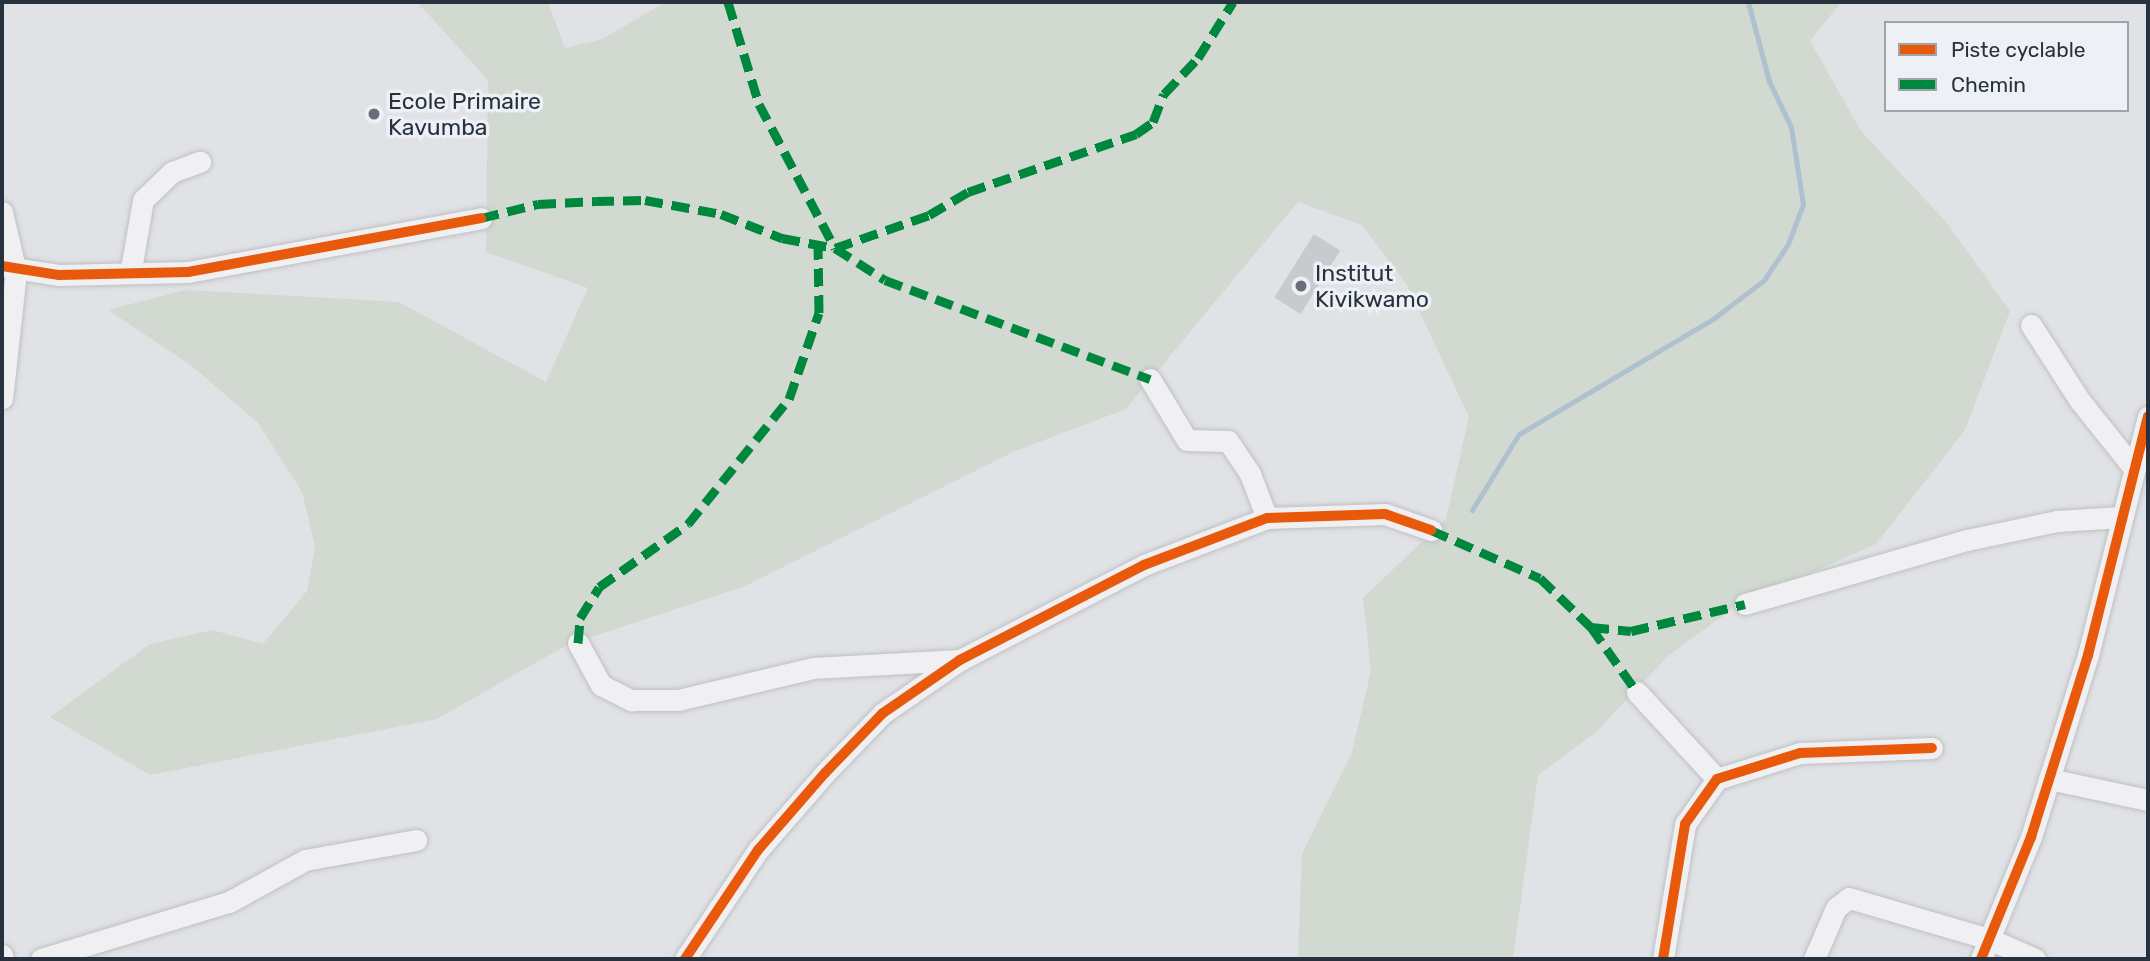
<!DOCTYPE html>
<style>
body{margin:0}
#map{position:relative;width:2150px;height:961px;overflow:hidden;background:#e0e2e5;font-family:Rubik,sans-serif}
div>[style]{position:absolute}
.green>*{inset:0;background:#d1d9d0}
.stream>*{height:5px;margin:-2.5px;padding:0 2.5px;transform-origin:2.5px;border-radius:2.5px;background:#afc0cf}
.building>*{inset:0;background:#c9cacd;transform-origin:0 0}
.roads{filter:drop-shadow(0 0 2px #bec0c3) drop-shadow(0 0 2px #bec0c3)}
.street>*{height:21px;margin:-10.5px;padding:0 10.5px;transform-origin:10.5px;border-radius:10.5px;background:#f0f0f2}
.quiet>*{height:9px;margin-top:-4.5px;transform-origin:0;background:repeating-linear-gradient(90deg,#00873e 0 18px,transparent 0 27px)}
.cycleway>*{height:10px;margin:-5px;padding:0 5px;transform-origin:5px;border-radius:5px;background:#e8590c}
.dots>*{width:19px;height:19px;translate:-50% -50%;box-sizing:border-box;border:4px solid #edf1f5;border-radius:50%}
span{translate:-50% -50%;white-space:nowrap;text-align:center;line-height:1.15;-webkit-text-stroke:7px #edf1f5;paint-order:stroke}
.poi-label{font-size:23px;color:#28313e}
.left{translate:0 -50%;text-align:left}
.frame{position:absolute;inset:0;border:4px solid #28313e;pointer-events:none}
.legend{position:absolute;left:1884px;top:21px;width:245px;height:91px;box-sizing:border-box;background:#edf1f5;border:2px solid #9ea4ac;margin:0;padding:9px 12px;list-style:none;font-size:21px;color:#28313e}
.legend li{display:flex;align-items:center;gap:14px;height:35px}
.legend b{width:35px;border:2px solid #9ea4ac}
</style>
<div id="map">
<div class="green">
<div style="clip-path:polygon(417px 2px,548px 2px,565px 48px,602px 39px,666px 2px,1841px 2px,1810px 41px,1861px 131px,1947px 223px,2010px 311px,1965px 430px,1876px 544px,1735px 607px,1667px 657px,1596px 732px,1538px 775px,1513px 959px,1298px 959px,1302px 854px,1352px 752px,1371px 671px,1363px 598px,1446px 519px,1469px 417px,1407px 285px,1362px 225px,1298px 202px,1126px 409px,1013px 452px,745px 586px,567px 645px,437px 719px,150px 775px,50px 717px,150px 644px,212px 630px,263px 644px,307px 591px,315px 546px,302px 492px,258px 423px,192px 366px,108px 310px,185px 290px,399px 302px,546px 382px,588px 288px,486px 252px,488px 80px)"></div>
</div>
<div class="stream">
<div style="left:1472px;top:510px;width:89px;rotate:-58.3deg"></div>
<div style="left:1519px;top:434px;width:226px;rotate:-30.7deg"></div>
<div style="left:1713px;top:319px;width:64px;rotate:-37.4deg"></div>
<div style="left:1764px;top:280px;width:43px;rotate:-56.3deg"></div>
<div style="left:1788px;top:244px;width:43px;rotate:-69.4deg"></div>
<div style="left:1803px;top:204px;width:78px;rotate:-98.9deg"></div>
<div style="left:1791px;top:127px;width:51px;rotate:-115.6deg"></div>
<div style="left:1769px;top:81px;width:82px;rotate:-104.9deg"></div>
</div>
<div class="building">
<div style="left:1314px;top:234px;width:31px;height:75px;rotate:32deg"></div>
</div>
<div class="roads">
<div class="street">
<div style="left:2px;top:212px;width:62px;rotate:76.9deg"></div>
<div style="left:16px;top:272px;width:127px;rotate:96.3deg"></div>
<div style="left:2px;top:266px;width:58px;rotate:9deg"></div>
<div style="left:59px;top:275px;width:129px;rotate:-1.3deg"></div>
<div style="left:188px;top:272px;width:298px;rotate:-10.4deg"></div>
<div style="left:131px;top:269px;width:70px;rotate:-80.1deg"></div>
<div style="left:143px;top:200px;width:40px;rotate:-44deg"></div>
<div style="left:172px;top:172px;width:30px;rotate:-20deg"></div>
<div style="left:2031px;top:325px;width:90px;rotate:57.2deg"></div>
<div style="left:2080px;top:401px;width:83px;rotate:51.3deg"></div>
<div style="left:2132px;top:466px;width:9px;rotate:-27deg"></div>
<div style="left:1150px;top:379px;width:71px;rotate:58.8deg"></div>
<div style="left:1187px;top:440px;width:41px;rotate:1.4deg"></div>
<div style="left:1228px;top:441px;width:40px;rotate:56deg"></div>
<div style="left:1250px;top:474px;width:47px;rotate:68.9deg"></div>
<div style="left:1745px;top:604px;width:231px;rotate:-16.1deg"></div>
<div style="left:1967px;top:540px;width:92px;rotate:-11.9deg"></div>
<div style="left:2057px;top:521px;width:65px;rotate:-3.5deg"></div>
<div style="left:578px;top:643px;width:48px;rotate:61.3deg"></div>
<div style="left:601px;top:685px;width:34px;rotate:27deg"></div>
<div style="left:631px;top:700px;width:47px"></div>
<div style="left:678px;top:700px;width:139px;rotate:-13.3deg"></div>
<div style="left:813px;top:668px;width:146px;rotate:-3.1deg"></div>
<div style="left:1637px;top:692px;width:118px;rotate:47.4deg"></div>
<div style="left:2049px;top:779px;width:101px;rotate:12deg"></div>
<div style="left:2px;top:955px;width:4px;rotate:76deg"></div>
<div style="left:41px;top:959px;width:196px;rotate:-16.9deg"></div>
<div style="left:229px;top:902px;width:87px;rotate:-28.9deg"></div>
<div style="left:305px;top:860px;width:113px;rotate:-10.2deg"></div>
<div style="left:685px;top:959px;width:131px;rotate:-56.2deg"></div>
<div style="left:758px;top:850px;width:102px;rotate:-49deg"></div>
<div style="left:825px;top:773px;width:83px;rotate:-46deg"></div>
<div style="left:883px;top:713px;width:93px;rotate:-34.5deg"></div>
<div style="left:960px;top:660px;width:207px;rotate:-27.3deg"></div>
<div style="left:1144px;top:565px;width:132px;rotate:-20.9deg"></div>
<div style="left:1267px;top:518px;width:118px;rotate:-1.9deg"></div>
<div style="left:1385px;top:514px;width:49px;rotate:19.2deg"></div>
<div style="left:1663px;top:959px;width:137px;rotate:-80.7deg"></div>
<div style="left:1685px;top:824px;width:55px;rotate:-54.6deg"></div>
<div style="left:1717px;top:779px;width:87px;rotate:-17.4deg"></div>
<div style="left:1800px;top:753px;width:132px;rotate:-2.2deg"></div>
<div style="left:1814px;top:959px;width:56px;rotate:-66.7deg"></div>
<div style="left:1836px;top:908px;width:16px;rotate:-38deg"></div>
<div style="left:1849px;top:898px;width:146px;rotate:16.3deg"></div>
<div style="left:1989px;top:939px;width:50px;rotate:23.5deg"></div>
<div style="left:1981px;top:959px;width:132px;rotate:-67.7deg"></div>
<div style="left:2031px;top:837px;width:191px;rotate:-72.6deg"></div>
<div style="left:2088px;top:655px;width:246px;rotate:-75.9deg"></div>
</div>
</div>
<div class="quiet">
<div style="left:728px;top:2px;width:107px;rotate:73.1deg"></div>
<div style="left:759px;top:104px;width:163px;rotate:62.2deg"></div>
<div style="left:835px;top:248px;width:100px;rotate:-19.3deg"></div>
<div style="left:929px;top:215px;width:45px;rotate:-30.5deg"></div>
<div style="left:968px;top:192px;width:178px;rotate:-19deg"></div>
<div style="left:1136px;top:134px;width:21px;rotate:-35deg"></div>
<div style="left:1153px;top:122px;width:30px;rotate:-69deg"></div>
<div style="left:1164px;top:94px;width:50px;rotate:-46.6deg"></div>
<div style="left:1198px;top:58px;width:66px;rotate:-58deg"></div>
<div style="left:481px;top:218px;width:59px;rotate:-13.8deg"></div>
<div style="left:538px;top:204px;width:58px;rotate:-3deg"></div>
<div style="left:596px;top:201px;width:49px;rotate:-1.2deg"></div>
<div style="left:645px;top:200px;width:77px;rotate:10.4deg"></div>
<div style="left:721px;top:214px;width:66px;rotate:21.5deg"></div>
<div style="left:782px;top:238px;width:54px;rotate:10.7deg"></div>
<div style="left:835px;top:248px;width:59px;rotate:32.6deg"></div>
<div style="left:885px;top:280px;width:283px;rotate:20.5deg"></div>
<div style="left:1431px;top:530px;width:119px;rotate:23.8deg"></div>
<div style="left:1540px;top:578px;width:71px;rotate:43.9deg"></div>
<div style="left:1591px;top:627px;width:80px;rotate:54.7deg"></div>
<div style="left:1591px;top:627px;width:40px;rotate:5.7deg"></div>
<div style="left:1631px;top:631px;width:117px;rotate:-13.3deg"></div>
<div style="left:578px;top:643px;width:25px;rotate:-85deg"></div>
<div style="left:580px;top:618px;width:36px;rotate:-58deg"></div>
<div style="left:599px;top:587px;width:109px;rotate:-35.3deg"></div>
<div style="left:688px;top:524px;width:161px;rotate:-51.1deg"></div>
<div style="left:789px;top:399px;width:91px;rotate:-70.8deg"></div>
<div style="left:819px;top:313px;width:69px;rotate:-90.8deg"></div>
</div>
<div class="cycleway">
<div style="left:2px;top:266px;width:58px;rotate:9deg"></div>
<div style="left:59px;top:275px;width:129px;rotate:-1.3deg"></div>
<div style="left:188px;top:272px;width:298px;rotate:-10.4deg"></div>
<div style="left:685px;top:959px;width:131px;rotate:-56.2deg"></div>
<div style="left:758px;top:850px;width:102px;rotate:-49deg"></div>
<div style="left:825px;top:773px;width:83px;rotate:-46deg"></div>
<div style="left:883px;top:713px;width:93px;rotate:-34.5deg"></div>
<div style="left:960px;top:660px;width:207px;rotate:-27.3deg"></div>
<div style="left:1144px;top:565px;width:132px;rotate:-20.9deg"></div>
<div style="left:1267px;top:518px;width:118px;rotate:-1.9deg"></div>
<div style="left:1385px;top:514px;width:49px;rotate:19.2deg"></div>
<div style="left:1663px;top:959px;width:137px;rotate:-80.7deg"></div>
<div style="left:1685px;top:824px;width:55px;rotate:-54.6deg"></div>
<div style="left:1717px;top:779px;width:87px;rotate:-17.4deg"></div>
<div style="left:1800px;top:753px;width:132px;rotate:-2.2deg"></div>
<div style="left:1981px;top:959px;width:132px;rotate:-67.7deg"></div>
<div style="left:2031px;top:837px;width:191px;rotate:-72.6deg"></div>
<div style="left:2088px;top:655px;width:246px;rotate:-75.9deg"></div>
</div>
<div class="dots">
<div style="left:374px;top:114px;background:#686f78"></div>
<div style="left:1301px;top:286px;background:#686f78"></div>
</div>
<div class="poi-label">
<span class="left" style="left:388px;top:114px">Ecole Primaire<br>Kavumba</span>
<span class="left" style="left:1315px;top:286px">Institut<br>Kivikwamo</span>
</div>
<div class="frame"></div>
<ul class="legend">
<li><b style="height:9px;background:#e8590c"></b>Piste cyclable</li>
<li><b style="height:9px;background:#00873e"></b>Chemin</li>
</ul>
</div>
